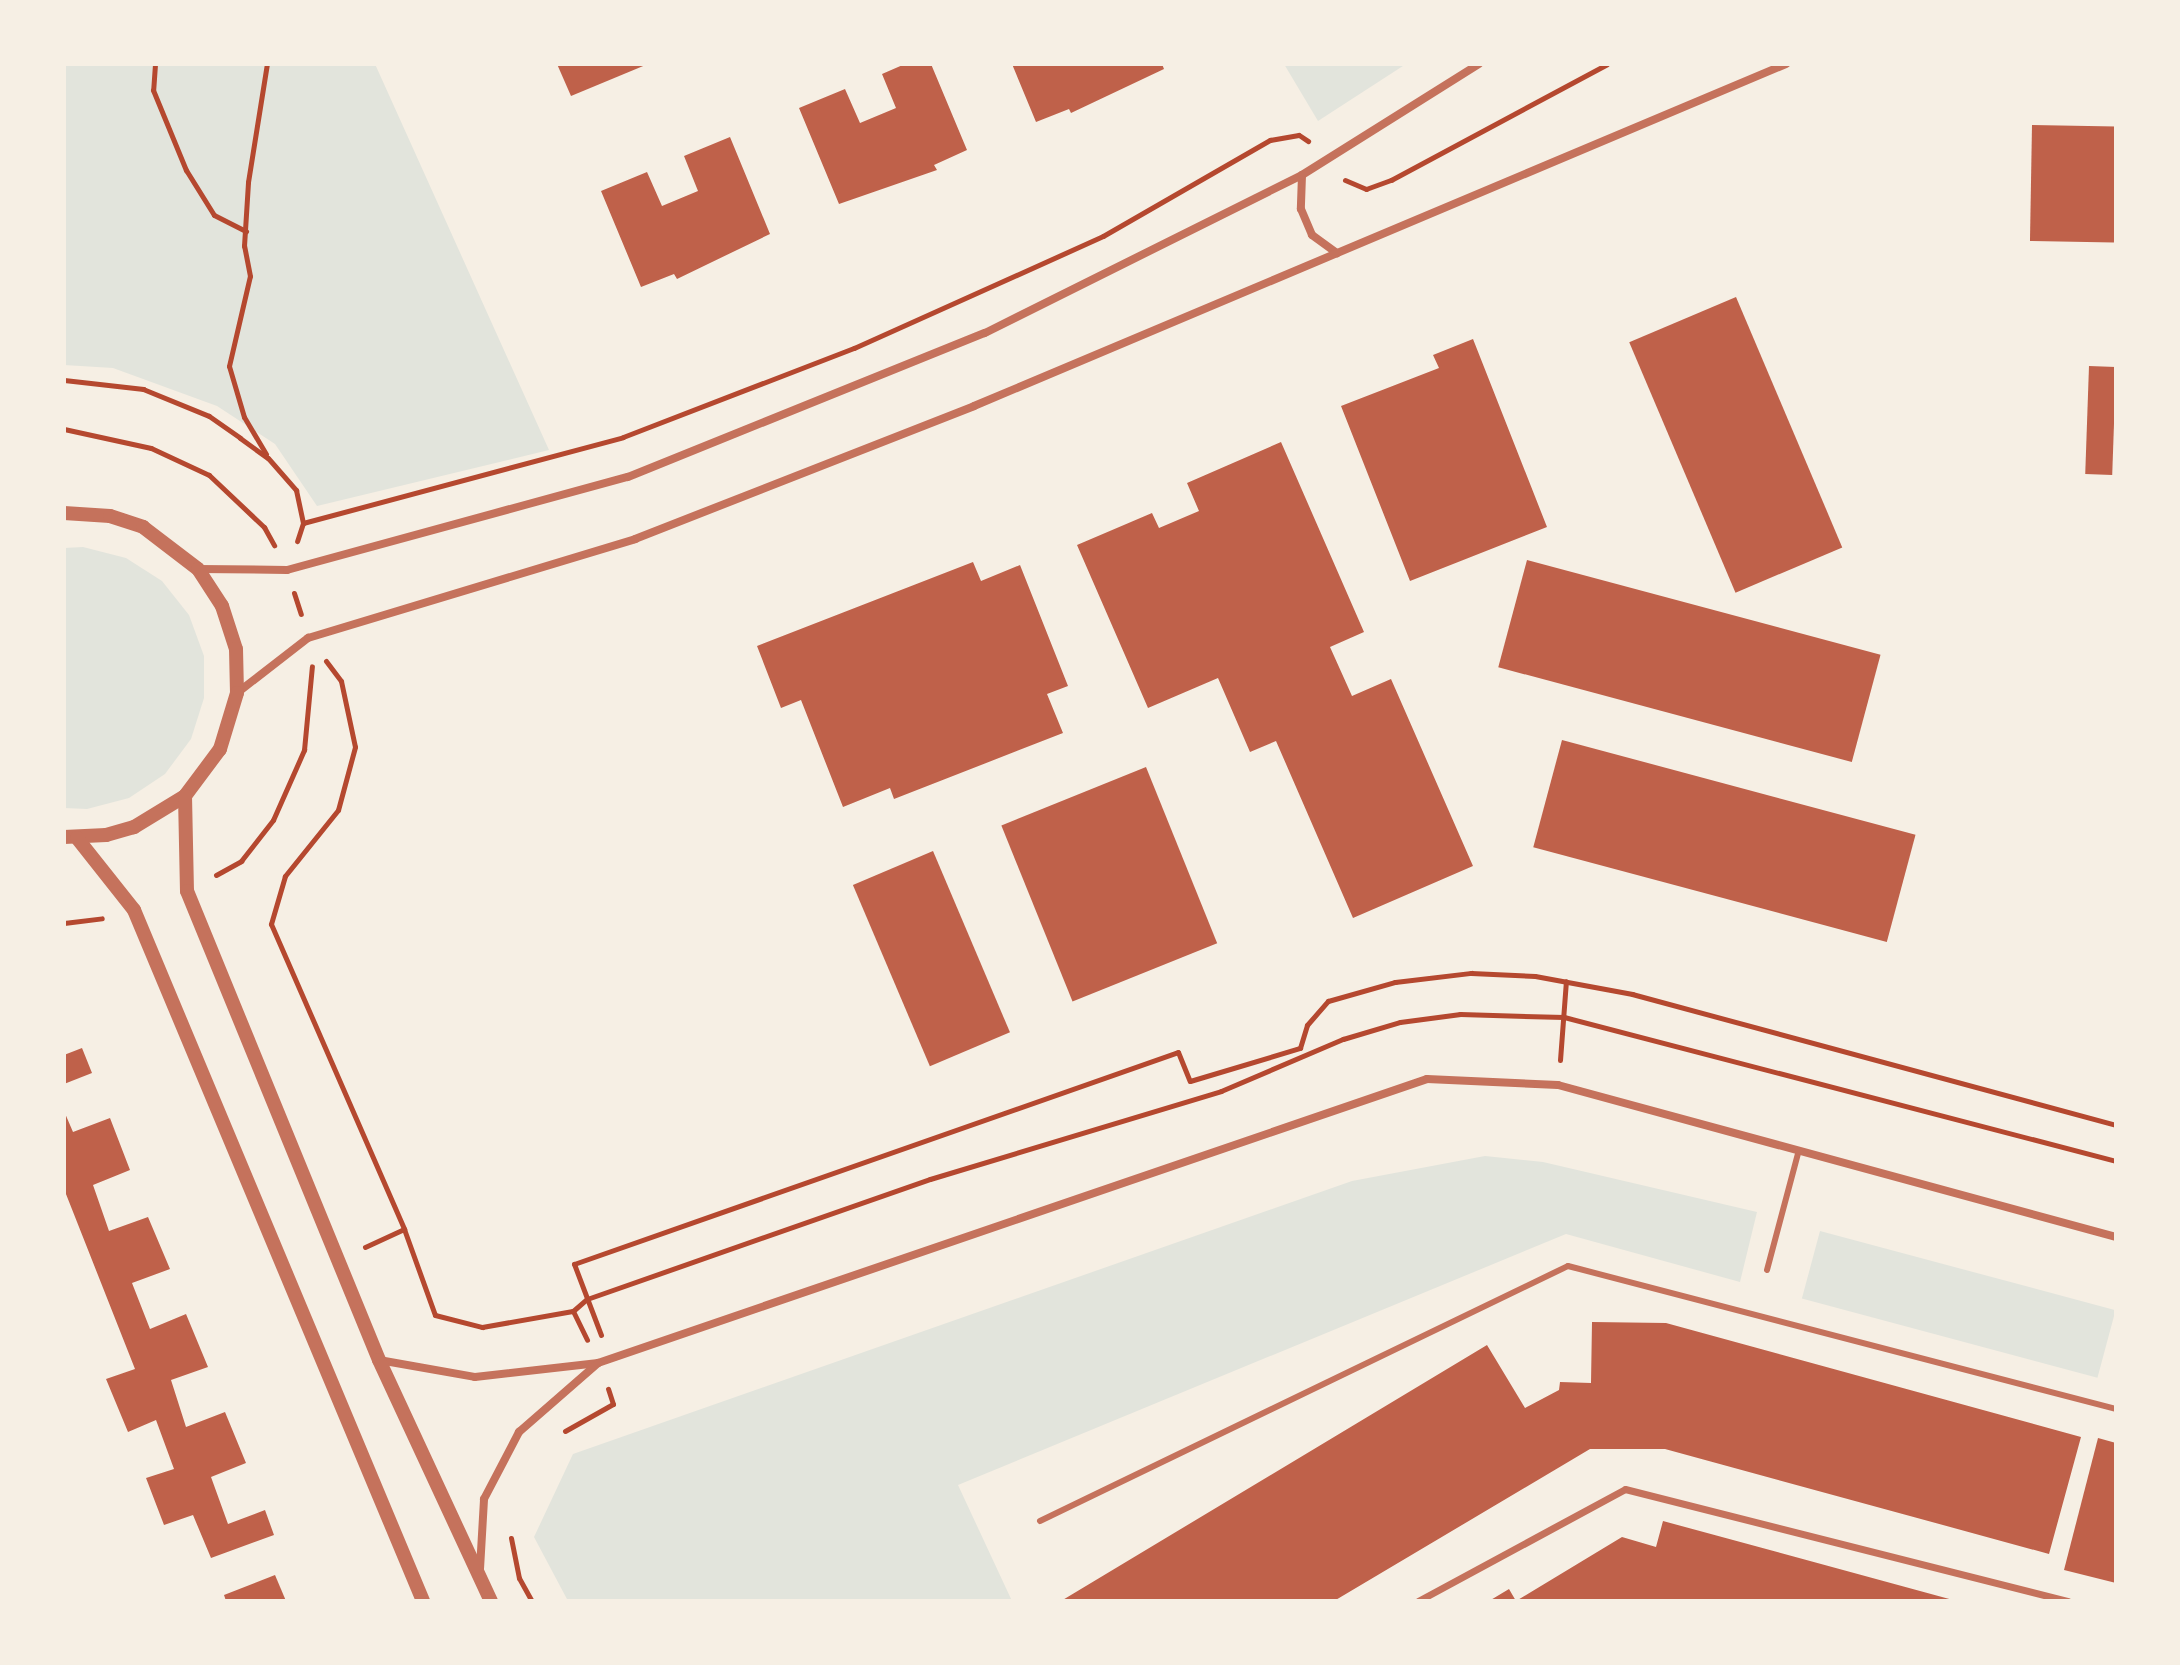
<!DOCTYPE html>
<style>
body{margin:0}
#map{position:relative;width:2180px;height:1665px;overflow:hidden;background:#f6efe4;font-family:Lato,sans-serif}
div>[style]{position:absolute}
.green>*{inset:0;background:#e2e4dc;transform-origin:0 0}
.building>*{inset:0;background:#bf614a;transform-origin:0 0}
.path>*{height:5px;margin:-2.5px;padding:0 2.5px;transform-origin:2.5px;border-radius:2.5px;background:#b5482f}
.service>*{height:6px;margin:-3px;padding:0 3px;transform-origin:3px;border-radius:3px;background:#c5725c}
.pedestrian>*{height:7px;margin:-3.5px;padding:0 3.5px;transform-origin:3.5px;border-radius:3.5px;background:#c5725c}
.minor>*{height:8px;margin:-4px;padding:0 4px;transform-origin:4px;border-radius:4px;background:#c5725c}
.tertiary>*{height:14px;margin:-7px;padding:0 7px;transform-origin:7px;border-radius:7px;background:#c5725c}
span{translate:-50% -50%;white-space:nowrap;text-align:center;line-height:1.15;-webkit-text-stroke:6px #f6efe4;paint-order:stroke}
.frame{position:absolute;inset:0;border:66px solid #f6efe4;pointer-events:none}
</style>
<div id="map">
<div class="green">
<div style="clip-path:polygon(64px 64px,375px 64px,549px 450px,317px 506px,275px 444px,217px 406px,113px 368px,64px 365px)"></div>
<div style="clip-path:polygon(1284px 64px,1406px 64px,1318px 121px)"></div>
<div style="clip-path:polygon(83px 547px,126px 558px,162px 581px,189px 615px,204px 656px,204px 698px,191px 739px,165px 774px,129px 798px,87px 809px,64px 808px,64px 548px)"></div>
<div style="clip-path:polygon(1485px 1156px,1543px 1162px,1757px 1212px,1740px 1282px,1566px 1234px,958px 1485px,1012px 1601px,568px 1601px,534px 1537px,573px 1454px,1352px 1181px)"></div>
<div style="left:1820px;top:1231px;width:306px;height:70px;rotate:15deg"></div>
</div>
<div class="building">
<div style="clip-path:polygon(557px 64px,648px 64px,571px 96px)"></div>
<div style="clip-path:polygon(905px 64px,931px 64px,967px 150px,934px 165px,937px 170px,839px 204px,799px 108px,845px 89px,860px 123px,896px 108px,882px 74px)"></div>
<div style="clip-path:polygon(1012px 64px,1162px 64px,1164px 69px,1071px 113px,1069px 109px,1036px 122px)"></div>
<div style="left:2032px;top:125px;width:84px;height:116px;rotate:1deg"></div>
<div style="clip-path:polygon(730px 137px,770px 234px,677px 279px,674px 274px,641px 287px,601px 191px,647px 172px,662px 206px,698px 191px,684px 156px)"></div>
<div style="left:1736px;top:297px;width:272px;height:116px;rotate:67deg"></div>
<div style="clip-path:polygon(1473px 339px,1547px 527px,1410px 581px,1341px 406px,1439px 368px,1433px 355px)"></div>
<div style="left:2089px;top:366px;width:27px;height:108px;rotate:2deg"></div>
<div style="clip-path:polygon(1281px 442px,1364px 632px,1330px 647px,1352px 696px,1391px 679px,1473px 866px,1353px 918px,1276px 741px,1250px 752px,1218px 678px,1148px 708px,1077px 545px,1152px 513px,1159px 528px,1199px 511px,1187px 483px)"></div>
<div style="left:1527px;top:560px;width:366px;height:111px;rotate:15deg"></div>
<div style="clip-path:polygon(973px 562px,981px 581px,1020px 565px,1068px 686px,1047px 694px,1063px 733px,894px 799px,890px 788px,843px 807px,801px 700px,781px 708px,757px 646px)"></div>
<div style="left:1562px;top:740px;width:366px;height:111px;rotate:15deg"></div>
<div style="left:1146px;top:767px;width:190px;height:156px;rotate:68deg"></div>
<div style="left:933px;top:851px;width:197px;height:87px;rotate:67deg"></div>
<div style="clip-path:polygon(82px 1048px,92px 1073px,64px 1084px,64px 1055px)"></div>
<div style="clip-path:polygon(64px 1111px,73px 1132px,110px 1118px,130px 1170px,93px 1185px,109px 1231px,148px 1217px,170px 1269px,132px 1283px,150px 1329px,186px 1314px,208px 1367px,171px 1380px,186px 1427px,225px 1412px,246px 1463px,211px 1477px,228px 1524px,265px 1510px,274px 1535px,211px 1558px,193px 1515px,164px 1525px,146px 1478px,174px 1469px,156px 1420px,128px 1432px,106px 1379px,135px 1369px,64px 1189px)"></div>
<div style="clip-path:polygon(1592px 1322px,1666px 1323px,2081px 1437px,2049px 1554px,1665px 1449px,1590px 1449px,1334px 1601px,1061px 1601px,1487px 1345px,1525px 1408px,1559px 1390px,1560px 1382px,1591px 1383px)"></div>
<div style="clip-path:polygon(2098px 1438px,2116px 1443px,2116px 1583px,2064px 1570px)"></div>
<div style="clip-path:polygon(1663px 1521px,1953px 1600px,1953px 1601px,1489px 1601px,1509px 1589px,1516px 1601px,1622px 1537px,1656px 1547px)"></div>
<div style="clip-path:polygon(275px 1575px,286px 1601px,226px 1601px,224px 1595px)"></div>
</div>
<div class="path">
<div style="left:155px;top:64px;width:26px;rotate:94deg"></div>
<div style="left:153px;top:90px;width:87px;rotate:67.6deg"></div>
<div style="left:186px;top:170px;width:53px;rotate:58.1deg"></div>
<div style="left:214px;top:215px;width:36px;rotate:27deg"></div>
<div style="left:1345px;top:180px;width:23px;rotate:23deg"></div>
<div style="left:1366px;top:189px;width:27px;rotate:-20deg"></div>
<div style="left:1391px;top:180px;width:245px;rotate:-28.2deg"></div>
<div style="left:64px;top:380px;width:80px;rotate:6.5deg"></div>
<div style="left:143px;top:389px;width:71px;rotate:22.2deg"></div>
<div style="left:209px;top:416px;width:38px;rotate:35deg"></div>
<div style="left:240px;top:438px;width:34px;rotate:36deg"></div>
<div style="left:268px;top:458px;width:43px;rotate:48.8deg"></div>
<div style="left:296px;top:490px;width:34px;rotate:78deg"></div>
<div style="left:303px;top:523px;width:19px;rotate:108deg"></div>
<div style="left:64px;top:429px;width:89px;rotate:12.3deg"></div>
<div style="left:151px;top:448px;width:64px;rotate:25deg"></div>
<div style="left:209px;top:475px;width:76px;rotate:43.4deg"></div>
<div style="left:264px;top:527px;width:21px;rotate:61deg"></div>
<div style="left:266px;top:454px;width:43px;rotate:-120.7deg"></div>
<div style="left:244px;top:417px;width:53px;rotate:-106.4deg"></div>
<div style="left:229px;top:366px;width:92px;rotate:-76.9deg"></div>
<div style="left:250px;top:276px;width:31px;rotate:-101deg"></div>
<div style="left:244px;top:246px;width:64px;rotate:-86.4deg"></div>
<div style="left:248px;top:182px;width:120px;rotate:-80.9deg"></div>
<div style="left:303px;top:523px;width:331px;rotate:-15deg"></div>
<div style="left:623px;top:437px;width:248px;rotate:-21.1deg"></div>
<div style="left:854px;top:348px;width:273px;rotate:-24.2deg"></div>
<div style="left:1103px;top:236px;width:193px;rotate:-29.9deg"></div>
<div style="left:1270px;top:140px;width:29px;rotate:-10deg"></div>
<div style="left:1299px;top:135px;width:11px;rotate:34deg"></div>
<div style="left:294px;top:593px;width:22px;rotate:72deg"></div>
<div style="left:326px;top:661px;width:25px;rotate:53deg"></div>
<div style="left:341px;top:681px;width:67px;rotate:78deg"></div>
<div style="left:355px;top:747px;width:65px;rotate:105.1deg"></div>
<div style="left:338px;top:810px;width:85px;rotate:128.8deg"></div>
<div style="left:285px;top:876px;width:50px;rotate:106.3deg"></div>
<div style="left:271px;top:924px;width:333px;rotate:66.4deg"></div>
<div style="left:404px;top:1229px;width:91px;rotate:70.2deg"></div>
<div style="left:435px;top:1315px;width:49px;rotate:14.3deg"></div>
<div style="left:482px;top:1327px;width:92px;rotate:-10deg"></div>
<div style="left:573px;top:1311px;width:32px;rotate:64deg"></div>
<div style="left:216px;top:875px;width:29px;rotate:-29deg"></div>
<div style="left:241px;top:861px;width:52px;rotate:-52deg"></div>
<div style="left:273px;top:820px;width:77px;rotate:-66.1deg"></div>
<div style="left:304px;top:750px;width:84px;rotate:-84.6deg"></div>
<div style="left:64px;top:923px;width:38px;rotate:-7deg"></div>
<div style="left:1560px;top:1060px;width:79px;rotate:-85.7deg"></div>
<div style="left:365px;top:1247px;width:43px;rotate:-24.8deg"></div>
<div style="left:573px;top:1311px;width:18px;rotate:-41deg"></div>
<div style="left:587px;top:1299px;width:363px;rotate:-19.3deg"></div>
<div style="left:930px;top:1179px;width:304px;rotate:-16.8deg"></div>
<div style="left:1221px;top:1091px;width:133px;rotate:-23.1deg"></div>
<div style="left:1343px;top:1039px;width:59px;rotate:-16.6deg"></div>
<div style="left:1400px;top:1022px;width:61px;rotate:-7.6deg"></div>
<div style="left:1460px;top:1014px;width:104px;rotate:1.7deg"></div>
<div style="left:1564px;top:1017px;width:570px;rotate:14.62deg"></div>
<div style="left:601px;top:1335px;width:76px;rotate:-110.8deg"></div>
<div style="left:574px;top:1264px;width:640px;rotate:-19.34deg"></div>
<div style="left:1178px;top:1052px;width:31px;rotate:68deg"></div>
<div style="left:1190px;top:1081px;width:115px;rotate:-16.7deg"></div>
<div style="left:1300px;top:1048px;width:24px;rotate:-73deg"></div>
<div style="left:1307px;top:1025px;width:32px;rotate:-49deg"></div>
<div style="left:1328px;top:1001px;width:70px;rotate:-15.8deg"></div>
<div style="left:1395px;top:982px;width:77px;rotate:-6.8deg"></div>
<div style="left:1471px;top:973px;width:64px;rotate:2.7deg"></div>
<div style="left:1535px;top:976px;width:99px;rotate:10.5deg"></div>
<div style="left:1632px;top:994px;width:501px;rotate:15.14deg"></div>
<div style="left:565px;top:1431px;width:55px;rotate:-29.4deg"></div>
<div style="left:613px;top:1404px;width:16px;rotate:-108deg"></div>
<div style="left:511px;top:1538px;width:41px;rotate:78.7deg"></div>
<div style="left:519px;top:1578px;width:26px;rotate:61deg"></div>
</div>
<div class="service">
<div style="left:1767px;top:1270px;width:124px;rotate:-75.1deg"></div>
<div style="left:1040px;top:1521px;width:586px;rotate:-25.78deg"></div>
<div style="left:1568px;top:1266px;width:566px;rotate:14.63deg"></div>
</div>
<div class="pedestrian">
<div style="left:1418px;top:1601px;width:235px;rotate:-28.4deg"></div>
<div style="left:1625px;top:1489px;width:457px;rotate:14.2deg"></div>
</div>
<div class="minor">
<div style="left:1302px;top:175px;width:34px;rotate:92deg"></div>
<div style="left:1301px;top:209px;width:28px;rotate:67deg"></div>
<div style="left:1312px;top:235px;width:31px;rotate:36deg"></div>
<div style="left:198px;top:569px;width:89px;rotate:0.6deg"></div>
<div style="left:287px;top:570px;width:353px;rotate:-15.3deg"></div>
<div style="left:628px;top:477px;width:385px;rotate:-22deg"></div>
<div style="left:985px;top:333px;width:354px;rotate:-26.5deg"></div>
<div style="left:1302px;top:175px;width:209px;rotate:-32.1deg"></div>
<div style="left:237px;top:693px;width:90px;rotate:-37.8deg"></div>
<div style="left:308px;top:638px;width:342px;rotate:-16.8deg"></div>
<div style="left:635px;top:539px;width:364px;rotate:-21.4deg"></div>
<div style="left:974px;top:406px;width:881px;rotate:-22.84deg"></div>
<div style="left:379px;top:1360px;width:97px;rotate:10deg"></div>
<div style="left:475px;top:1377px;width:124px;rotate:-6.5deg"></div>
<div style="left:598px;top:1363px;width:876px;rotate:-18.91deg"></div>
<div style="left:1427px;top:1079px;width:131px;rotate:2.6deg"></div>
<div style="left:1558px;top:1085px;width:578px;rotate:15.24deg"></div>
<div style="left:480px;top:1569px;width:70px;rotate:-86.7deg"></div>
<div style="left:484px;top:1499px;width:76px;rotate:-62.4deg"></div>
<div style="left:519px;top:1432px;width:105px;rotate:-41.1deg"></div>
</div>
<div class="tertiary">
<div style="left:64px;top:513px;width:46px;rotate:3.7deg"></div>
<div style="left:110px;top:516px;width:35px;rotate:18deg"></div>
<div style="left:143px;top:527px;width:69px;rotate:37.4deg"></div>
<div style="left:198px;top:569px;width:44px;rotate:57deg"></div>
<div style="left:222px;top:606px;width:45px;rotate:72deg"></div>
<div style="left:236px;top:649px;width:44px;rotate:88.7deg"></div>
<div style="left:237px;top:693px;width:59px;rotate:106.9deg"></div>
<div style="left:220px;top:749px;width:59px;rotate:126.7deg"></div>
<div style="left:185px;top:796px;width:60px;rotate:148.7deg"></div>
<div style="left:134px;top:827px;width:29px;rotate:164deg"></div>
<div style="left:106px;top:835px;width:42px;rotate:177.3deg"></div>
<div style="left:185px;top:796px;width:95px;rotate:88.8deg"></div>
<div style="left:187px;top:891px;width:507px;rotate:67.74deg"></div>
<div style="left:379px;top:1360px;width:266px;rotate:65.1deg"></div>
<div style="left:77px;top:838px;width:92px;rotate:51.6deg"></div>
<div style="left:134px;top:910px;width:749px;rotate:67.3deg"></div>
</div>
<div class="frame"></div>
</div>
